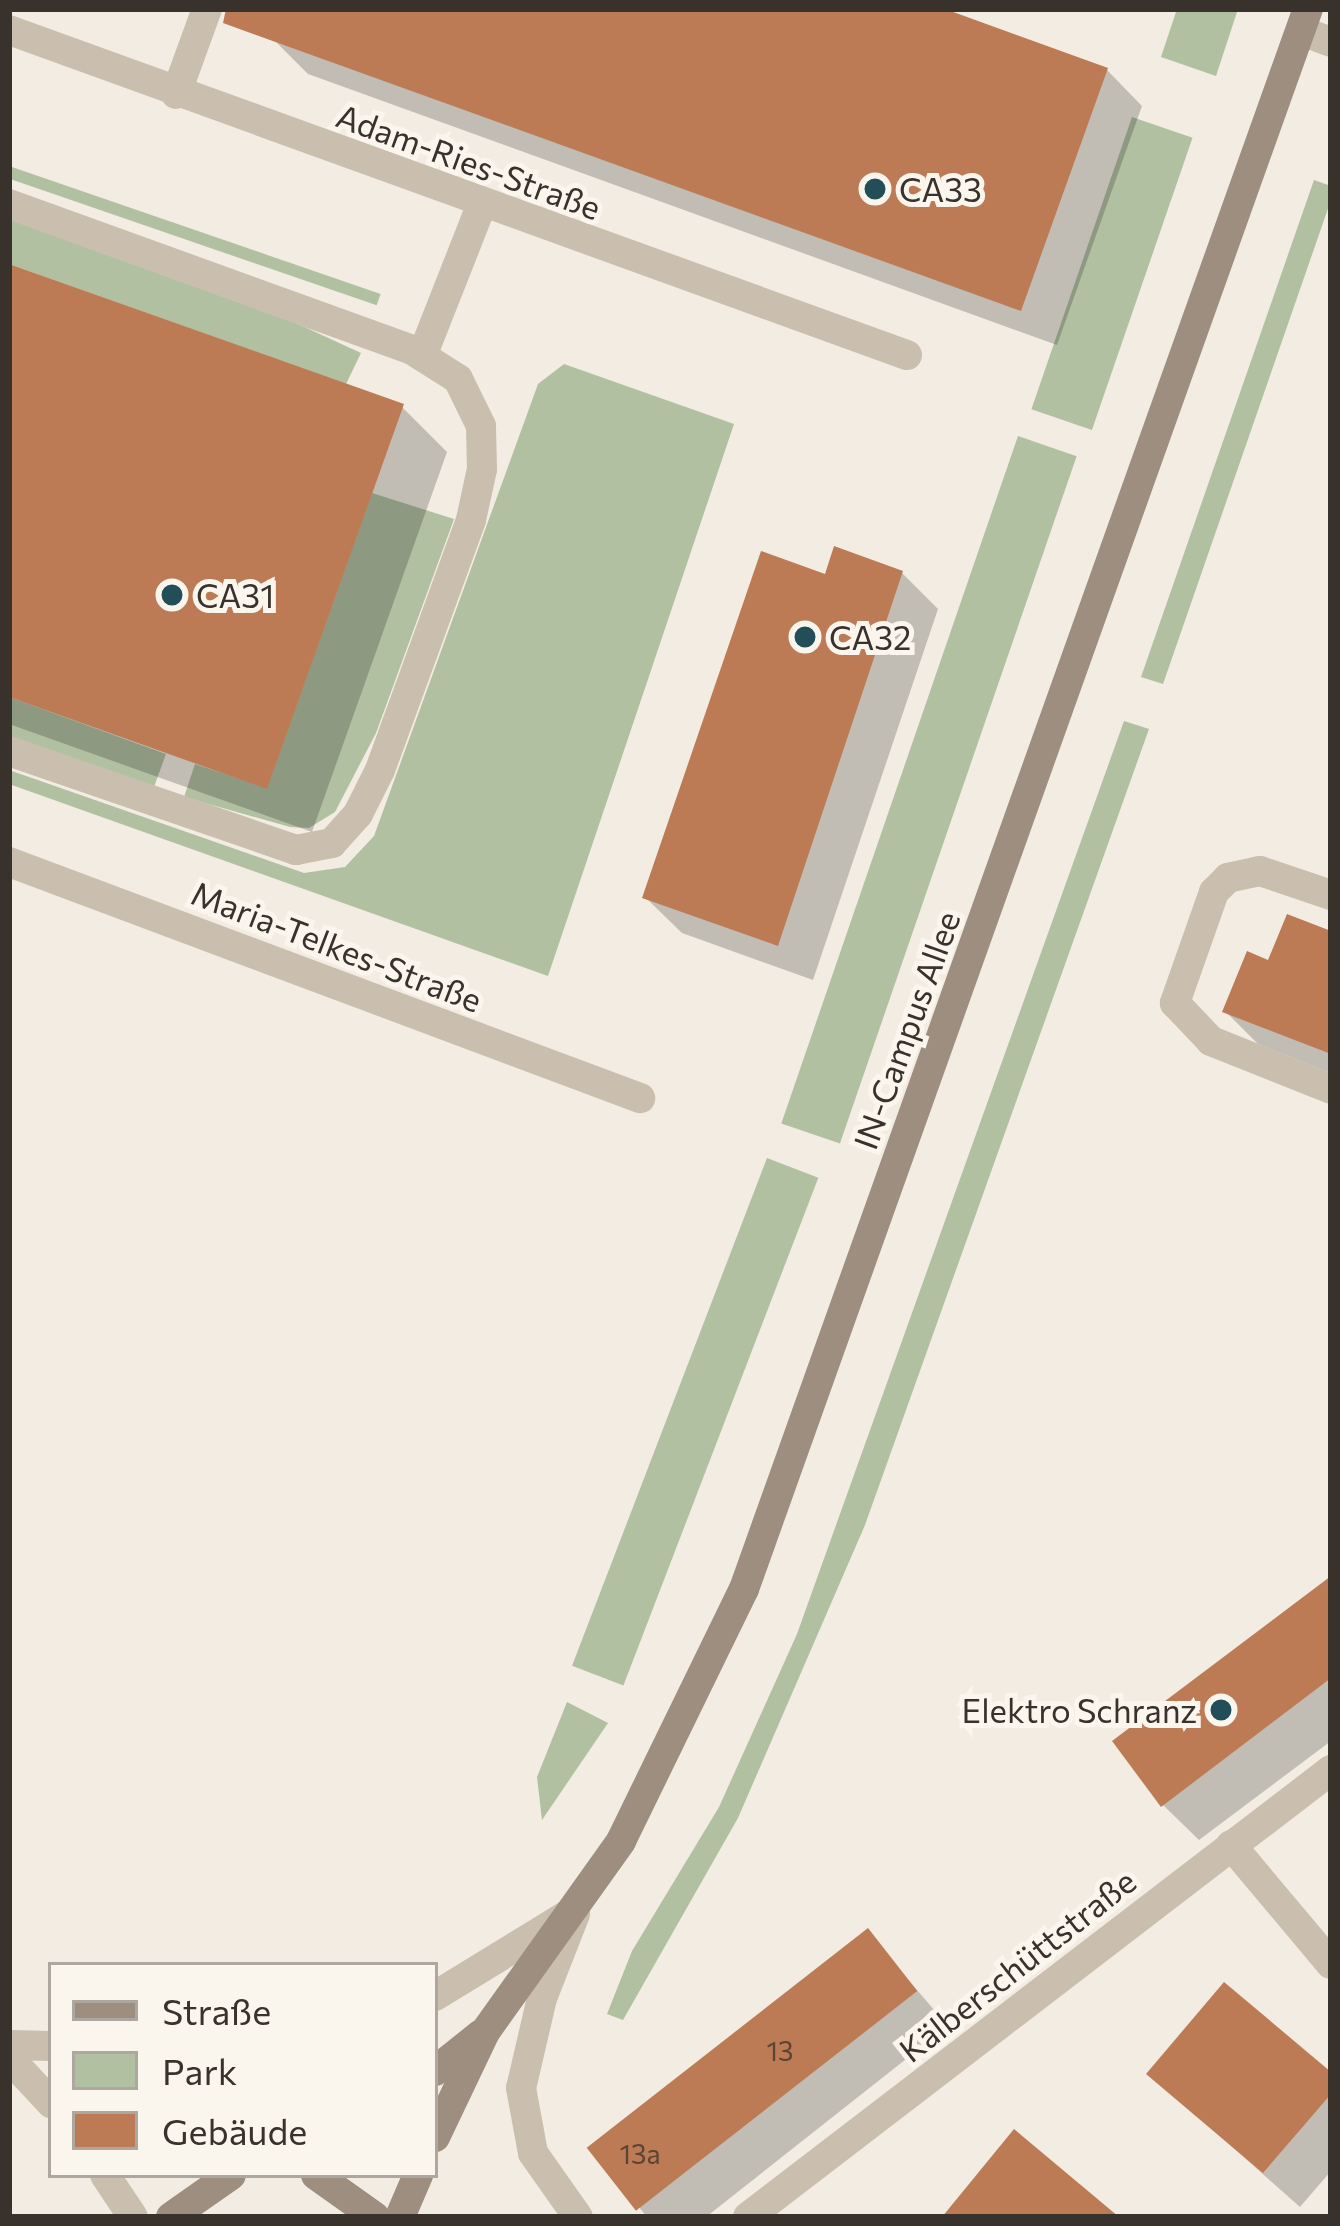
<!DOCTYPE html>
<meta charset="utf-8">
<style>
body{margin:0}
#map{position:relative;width:1340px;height:2226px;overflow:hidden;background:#f2ece2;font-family:Commissioner,sans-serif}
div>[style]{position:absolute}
.green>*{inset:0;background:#b2c0a2;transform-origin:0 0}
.shadow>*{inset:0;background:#0003}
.building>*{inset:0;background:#bd7b55;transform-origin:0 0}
.lane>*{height:30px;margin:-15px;padding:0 15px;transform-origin:15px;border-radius:15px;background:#cabeae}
.street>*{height:30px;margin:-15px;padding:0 15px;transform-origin:15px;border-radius:15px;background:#cabeae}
.secondary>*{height:30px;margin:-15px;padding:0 15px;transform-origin:15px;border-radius:15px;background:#9d8e7f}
.dots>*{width:33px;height:33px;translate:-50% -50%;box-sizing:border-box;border:6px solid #faf6ee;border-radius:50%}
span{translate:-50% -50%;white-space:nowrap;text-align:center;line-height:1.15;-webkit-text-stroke:10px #faf6ee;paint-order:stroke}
.number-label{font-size:27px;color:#5a4436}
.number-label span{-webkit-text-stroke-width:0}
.street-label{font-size:33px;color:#39312c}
.poi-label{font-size:33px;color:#39312c}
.left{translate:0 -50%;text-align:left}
.right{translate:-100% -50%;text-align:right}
.frame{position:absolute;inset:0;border:12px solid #39312c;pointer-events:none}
.legend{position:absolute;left:48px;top:1962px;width:390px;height:216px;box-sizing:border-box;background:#faf6ee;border:3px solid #ada7a0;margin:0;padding:15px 21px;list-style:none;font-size:36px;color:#39312c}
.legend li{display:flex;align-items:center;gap:24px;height:60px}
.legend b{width:60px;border:3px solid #ada7a0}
</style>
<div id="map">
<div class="green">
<div style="clip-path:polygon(1177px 9px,1238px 9px,1216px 76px,1161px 57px)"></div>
<div style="left:1132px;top:117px;width:64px;height:309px;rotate:19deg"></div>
<div style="left:9px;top:166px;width:393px;height:12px;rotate:19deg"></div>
<div style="clip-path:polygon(1314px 180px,1331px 186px,1331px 200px,1163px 684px,1141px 677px)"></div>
<div style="clip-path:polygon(9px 215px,235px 295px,361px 353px,346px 384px,9px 264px)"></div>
<div style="clip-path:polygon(564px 364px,734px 424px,548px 976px,9px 784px,9px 770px,304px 873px,345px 867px,374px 836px,538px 384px)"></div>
<div style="left:1018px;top:436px;width:62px;height:727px;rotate:19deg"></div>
<div style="clip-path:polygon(372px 493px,454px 519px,376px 733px,335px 812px,309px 828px,290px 827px,184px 797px,195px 764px,267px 788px)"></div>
<div style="left:9px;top:697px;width:167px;height:39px;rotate:20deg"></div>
<div style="clip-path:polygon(1124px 721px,1149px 729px,865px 1525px,738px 1818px,623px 2020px,607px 2014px,632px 1951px,719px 1807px,797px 1634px)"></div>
<div style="left:767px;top:1158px;width:55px;height:544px;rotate:21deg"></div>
<div style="clip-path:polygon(567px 1702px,608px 1723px,542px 1820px,537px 1777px)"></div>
</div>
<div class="shadow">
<div style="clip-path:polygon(282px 9px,936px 9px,1107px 70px,1142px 106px,1057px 345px,308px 74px,272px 38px)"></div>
<div style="clip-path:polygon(9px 267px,402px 407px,447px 452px,312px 832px,9px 724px)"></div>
<div style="clip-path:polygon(902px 573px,938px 609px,813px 980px,682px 933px,646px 898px,827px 577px)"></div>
<div style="clip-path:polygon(1331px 935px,1331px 1073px,1258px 1044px,1225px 1011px,1270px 964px)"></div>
<div style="clip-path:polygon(1331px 1579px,1331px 1741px,1199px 1840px,1163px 1805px)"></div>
<div style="clip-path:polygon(867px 1932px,948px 2026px,706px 2217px,647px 2217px,592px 2149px)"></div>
<div style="clip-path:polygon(1150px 2074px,1331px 2076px,1331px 2171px,1300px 2207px)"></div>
</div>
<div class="building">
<div style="clip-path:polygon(226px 9px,945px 9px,1108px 68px,1021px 311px,223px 23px)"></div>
<div style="clip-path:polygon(9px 264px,404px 404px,267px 789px,9px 697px)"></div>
<div style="clip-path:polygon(834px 546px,903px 571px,778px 946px,642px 898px,761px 551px,825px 574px)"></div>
<div style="clip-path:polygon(1287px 914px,1331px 931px,1331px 1054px,1222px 1012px,1247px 951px,1268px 960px)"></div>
<div style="clip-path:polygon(1331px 1576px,1331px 1678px,1161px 1807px,1112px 1741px)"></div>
<div style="left:868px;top:1928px;width:80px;height:357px;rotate:52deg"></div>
<div style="clip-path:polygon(1224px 1982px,1331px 2072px,1331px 2094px,1263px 2173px,1146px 2074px)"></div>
<div style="clip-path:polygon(1014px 2129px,1119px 2217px,942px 2217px)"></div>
</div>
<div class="lane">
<div style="left:9px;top:204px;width:431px;rotate:19.9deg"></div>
<div style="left:414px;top:351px;width:52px;rotate:32.5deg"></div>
<div style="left:458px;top:379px;width:52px;rotate:63.9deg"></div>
<div style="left:481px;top:426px;width:43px;rotate:88.7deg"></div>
<div style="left:482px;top:469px;width:52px;rotate:102.2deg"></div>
<div style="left:471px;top:520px;width:266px;rotate:110deg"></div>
<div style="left:380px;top:770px;width:49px;rotate:116.6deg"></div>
<div style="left:358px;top:814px;width:39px;rotate:132deg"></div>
<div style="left:332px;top:843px;width:37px;rotate:169deg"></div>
<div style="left:296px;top:850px;width:304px;rotate:-161deg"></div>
<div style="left:422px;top:356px;width:163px;rotate:-68.5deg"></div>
<div style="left:1331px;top:895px;width:75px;rotate:-161.3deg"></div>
<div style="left:1260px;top:871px;width:33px;rotate:168deg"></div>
<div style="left:1228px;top:878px;width:20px;rotate:135deg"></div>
<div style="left:1214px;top:892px;width:118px;rotate:109.4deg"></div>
<div style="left:1175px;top:1003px;width:52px;rotate:46.5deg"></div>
<div style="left:1211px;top:1041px;width:129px;rotate:21.8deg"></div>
<div style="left:1231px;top:1845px;width:155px;rotate:50deg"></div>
</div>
<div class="street">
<div style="left:9px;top:30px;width:955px;rotate:19.9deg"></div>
<div style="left:1301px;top:31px;width:32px;rotate:20deg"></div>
<div style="left:176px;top:94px;width:90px;rotate:-70deg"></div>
<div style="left:9px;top:862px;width:674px;rotate:20.51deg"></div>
<div style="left:575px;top:1914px;width:90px;rotate:111.4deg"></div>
<div style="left:542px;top:1998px;width:92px;rotate:103.1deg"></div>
<div style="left:521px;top:2088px;width:66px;rotate:79.5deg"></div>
<div style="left:533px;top:2153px;width:78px;rotate:54.9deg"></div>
<div style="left:435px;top:1996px;width:155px;rotate:-31.5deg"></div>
<div style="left:9px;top:2045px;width:42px;rotate:1.4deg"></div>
<div style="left:9px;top:2058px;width:62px;rotate:47deg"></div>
<div style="left:105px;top:2175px;width:50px;rotate:56.3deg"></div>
<div style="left:748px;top:2217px;width:735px;rotate:-37.48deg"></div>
</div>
<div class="secondary">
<div style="left:435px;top:2071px;width:58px;rotate:-38.7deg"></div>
<div style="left:435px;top:2137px;width:116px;rotate:-64.5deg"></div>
<div style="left:485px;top:2032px;width:234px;rotate:-54.5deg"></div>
<div style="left:621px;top:1841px;width:280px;rotate:-64deg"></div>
<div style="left:744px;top:1589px;width:1678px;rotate:-70.36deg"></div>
<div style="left:316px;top:2175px;width:72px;rotate:35.4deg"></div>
<div style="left:171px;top:2217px;width:73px;rotate:-35deg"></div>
<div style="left:400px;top:2217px;width:46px;rotate:-66.8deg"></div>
</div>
<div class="dots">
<div style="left:875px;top:189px;background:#244e57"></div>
<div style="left:172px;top:595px;background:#244e57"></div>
<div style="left:805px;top:637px;background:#244e57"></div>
<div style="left:1221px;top:1710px;background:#244e57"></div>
</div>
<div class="number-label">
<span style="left:780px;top:2051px">13</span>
<span style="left:640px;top:2154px">13a</span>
</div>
<div class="street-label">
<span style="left:469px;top:161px;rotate:20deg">Adam-Ries-Straße</span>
<span style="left:337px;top:946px;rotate:21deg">Maria-Telkes-Straße</span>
<span style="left:906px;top:1030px;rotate:-70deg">IN-Campus Allee</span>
<span style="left:1017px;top:1965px;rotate:-38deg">Kälberschüttstraße</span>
</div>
<div class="poi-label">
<span class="left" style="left:899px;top:189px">CA33</span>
<span class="left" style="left:196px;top:595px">CA31</span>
<span class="left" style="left:829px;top:637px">CA32</span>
<span class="right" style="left:1197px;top:1710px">Elektro Schranz</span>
</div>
<div class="frame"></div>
<ul class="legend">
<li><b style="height:15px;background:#9d8e7f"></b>Straße</li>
<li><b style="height:33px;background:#b2c0a2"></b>Park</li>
<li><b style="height:33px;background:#bd7b55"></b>Gebäude</li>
</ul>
</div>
